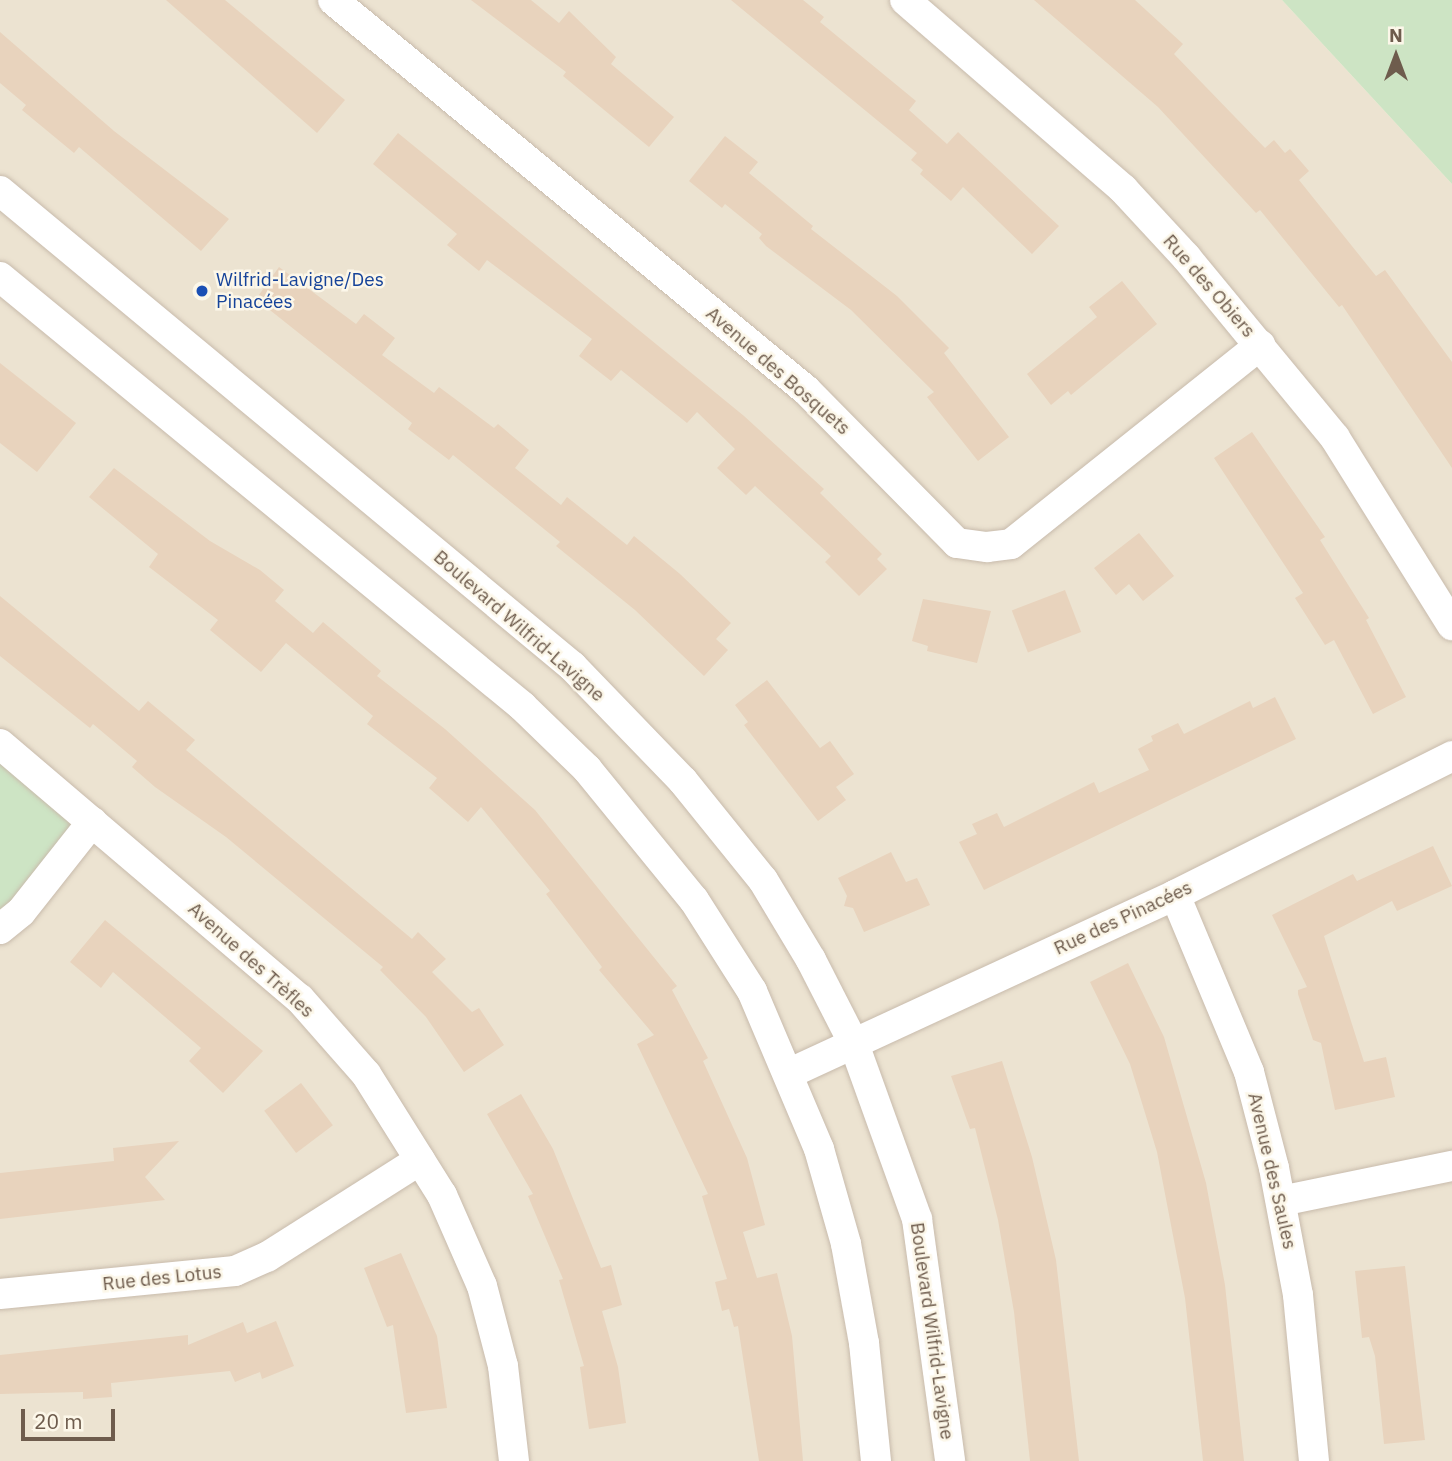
<!DOCTYPE html>
<meta charset="utf-8">
<style>
body{margin:0}
#map{position:relative;width:1452px;height:1461px;overflow:hidden;background:#f9f3e3;font-family:"IBM Plex Sans",sans-serif}
div>[style]{position:absolute}
.residential>*{inset:0;background:#ece3d1}
.green>*{inset:0;background:#cde4c4}
.building>*{inset:0;background:#e8d3bd;transform-origin:0 0}
.roads{filter:drop-shadow(0 0 2px #c8bbac) drop-shadow(0 0 2px #c8bbac)}
.minor>*{height:30px;margin:-15px;padding:0 15px;transform-origin:15px;border-radius:15px;background:#fff}
.dots>*{width:19px;height:19px;translate:-50% -50%;box-sizing:border-box;border:4px solid #fcf7e9;border-radius:50%}
span{translate:-50% -50%;white-space:nowrap;text-align:center;line-height:1.15;-webkit-text-stroke:5px #fcf7e9;paint-order:stroke}
.transit-label{font-size:19px;color:#164399}
.left{translate:0 -50%;text-align:left}
.street-label{font-size:19px;color:#6e5c4d}
.north{position:absolute;left:1361px;top:21px;width:70px;height:70px;-webkit-text-stroke:5px #fcf7e9;paint-order:stroke;rotate:0deg;font-size:19px;font-weight:700;line-height:28px;text-align:center;color:#6e5c4d}
.north::after{content:'';display:block;margin:auto;width:24px;height:32px;background:#6e5c4d;clip-path:polygon(50% 0,100% 100%,50% 72%,0 100%)}
.scale{position:absolute;left:21px;top:1409px;width:94px;height:32px;box-sizing:border-box;border:4px solid #6e5c4d;border-top:0;padding-left:9px;font-size:21px;line-height:24px;white-space:nowrap;color:#6e5c4d;-webkit-text-stroke:5px #fcf7e9;paint-order:stroke}
</style>
<div id="map">
<div class="residential">
<div style="clip-path:polygon(0 0,1282px 0,1452px 184px,1452px 1461px,0 1461px)"></div>
</div>
<div class="green">
<div style="clip-path:polygon(1282px 0,1452px 0,1452px 184px)"></div>
<div style="clip-path:polygon(0 744px,92px 822px,0 929px)"></div>
</div>
<div class="building">
<div style="clip-path:polygon(166px 0,225px 0,345px 100px,317px 133px)"></div>
<div style="clip-path:polygon(471px 0,531px 0,559px 23px,569px 11px,616px 57px,611px 64px,674px 117px,649px 147px,563px 76px,566px 72px)"></div>
<div style="clip-path:polygon(731px 0,803px 0,824px 17px,820px 22px,916px 101px,909px 110px,947px 144px,958px 132px,1059px 226px,1032px 254px,963px 187px,951px 201px,920px 174px,923px 170px,911px 160px,917px 153px)"></div>
<div style="clip-path:polygon(1034px 0,1135px 0,1183px 44px,1174px 54px,1265px 148px,1274px 140px,1285px 153px,1290px 149px,1309px 171px,1299px 180px,1376px 276px,1385px 270px,1452px 362px,1452px 468px,1342px 305px,1339px 307px,1260px 210px,1256px 213px,1158px 107px)"></div>
<div style="clip-path:polygon(0 32px,114px 131px,229px 219px,201px 251px,79px 147px,74px 153px,22px 110px,26px 105px,0 83px)"></div>
<div style="clip-path:polygon(398px 133px,744px 416px,824px 489px,820px 493px,882px 554px,877px 559px,887px 569px,859px 596px,825px 562px,831px 556px,755px 486px,746px 495px,717px 468px,735px 449px,697px 412px,687px 423px,621px 370px,611px 381px,579px 356px,592px 339px,487px 260px,479px 271px,447px 245px,457px 234px,373px 164px)"></div>
<div style="clip-path:polygon(725px 136px,758px 162px,749px 173px,813px 226px,811px 229px,897px 296px,949px 348px,944px 353px,1009px 437px,978px 461px,927px 397px,934px 392px,851px 310px,766px 246px,759px 238px,762px 234px,725px 204px,722px 208px,689px 181px)"></div>
<div style="clip-path:polygon(279px 267px,356px 324px,364px 314px,395px 338px,382px 355px,434px 393px,439px 387px,494px 428px,498px 424px,529px 450px,515px 468px,561px 505px,567px 497px,627px 545px,634px 536px,680px 574px,731px 623px,716px 639px,728px 650px,704px 676px,635px 610px,556px 546px,560px 542px,453px 455px,449px 460px,408px 429px,412px 423px,256px 299px)"></div>
<div style="clip-path:polygon(1122px 281px,1157px 324px,1071px 395px,1068px 391px,1051px 405px,1027px 374px,1097px 317px,1089px 307px)"></div>
<div style="clip-path:polygon(0 363px,76px 423px,37px 472px,0 443px)"></div>
<div style="clip-path:polygon(1252px 432px,1325px 537px,1320px 540px,1369px 618px,1366px 620px,1406px 697px,1373px 714px,1334px 640px,1325px 645px,1295px 598px,1303px 593px,1214px 458px)"></div>
<div style="clip-path:polygon(114px 468px,210px 541px,260px 570px,284px 590px,275px 601px,313px 633px,323px 622px,381px 671px,377px 676px,445px 729px,535px 810px,677px 986px,672px 990px,708px 1058px,703px 1061px,747px 1158px,765px 1225px,743px 1232px,757px 1278px,777px 1273px,792px 1336px,803px 1461px,759px 1461px,738px 1326px,734px 1327px,729px 1309px,722px 1311px,715px 1282px,727px 1279px,702px 1196px,708px 1194px,637px 1044px,654px 1035px,599px 970px,602px 967px,546px 894px,550px 891px,481px 807px,468px 822px,429px 788px,437px 778px,367px 724px,373px 716px,286px 643px,261px 672px,210px 630px,218px 620px,149px 567px,158px 554px,89px 497px)"></div>
<div style="clip-path:polygon(1139px 533px,1174px 576px,1143px 601px,1129px 584px,1116px 595px,1094px 568px)"></div>
<div style="left:1065px;top:590px;width:45px;height:57px;rotate:69deg"></div>
<div style="clip-path:polygon(0 596px,139px 711px,148px 701px,195px 740px,186px 750px,412px 939px,418px 932px,446px 959px,432px 972px,472px 1012px,479px 1008px,504px 1045px,464px 1072px,426px 1017px,380px 970px,383px 967px,226px 837px,155px 787px,132px 767px,137px 761px,93px 724px,90px 728px,0 656px)"></div>
<div style="clip-path:polygon(923px 599px,991px 611px,977px 663px,927px 651px,928px 646px,912px 641px)"></div>
<div style="clip-path:polygon(767px 680px,820px 748px,830px 741px,854px 774px,836px 787px,846px 800px,818px 821px,744px 725px,748px 722px,735px 705px)"></div>
<div style="clip-path:polygon(1275px 697px,1296px 739px,984px 890px,959px 842px,977px 834px,972px 824px,997px 813px,1004px 827px,1094px 782px,1099px 793px,1149px 770px,1138px 749px,1153px 741px,1151px 736px,1178px 723px,1184px 734px,1250px 701px,1253px 708px)"></div>
<div style="clip-path:polygon(1433px 846px,1452px 886px,1397px 911px,1392px 901px,1324px 936px,1364px 1062px,1386px 1057px,1395px 1097px,1335px 1110px,1321px 1043px,1313px 1040px,1298px 994px,1298px 990px,1307px 987px,1272px 915px,1353px 874px,1357px 881px)"></div>
<div style="clip-path:polygon(891px 852px,906px 882px,917px 878px,930px 905px,864px 932px,853px 908px,844px 906px,847px 896px,838px 878px)"></div>
<div style="clip-path:polygon(105px 920px,263px 1051px,223px 1093px,189px 1061px,201px 1048px,113px 972px,101px 988px,70px 962px)"></div>
<div style="clip-path:polygon(1128px 963px,1164px 1037px,1206px 1183px,1225px 1285px,1244px 1461px,1203px 1461px,1185px 1298px,1157px 1152px,1130px 1064px,1090px 982px)"></div>
<div style="clip-path:polygon(1002px 1061px,1032px 1157px,1056px 1260px,1079px 1461px,1030px 1461px,1014px 1312px,998px 1220px,975px 1128px,970px 1129px,951px 1076px)"></div>
<div style="left:301px;top:1083px;width:53px;height:46px;rotate:53deg"></div>
<div style="clip-path:polygon(521px 1094px,553px 1149px,601px 1268px,611px 1265px,622px 1305px,602px 1311px,618px 1367px,626px 1423px,589px 1429px,580px 1367px,584px 1366px,559px 1280px,563px 1279px,528px 1196px,533px 1194px,487px 1114px)"></div>
<div style="clip-path:polygon(179px 1141px,145px 1177px,165px 1200px,0 1219px,0 1173px,114px 1161px,113px 1148px)"></div>
<div style="clip-path:polygon(401px 1253px,437px 1336px,447px 1408px,406px 1413px,393px 1325px,387px 1327px,364px 1268px)"></div>
<div style="clip-path:polygon(1405px 1266px,1425px 1440px,1384px 1444px,1375px 1356px,1369px 1337px,1362px 1338px,1355px 1271px)"></div>
<div style="clip-path:polygon(276px 1321px,294px 1366px,262px 1379px,260px 1372px,235px 1382px,230px 1371px,111px 1383px,112px 1397px,83px 1399px,83px 1392px,0 1394px,0 1355px,188px 1335px,188px 1345px,243px 1322px,247px 1333px)"></div>
</div>
<div class="roads">
<div class="minor">
<div style="left:333px;top:0;width:613px;rotate:39.51deg"></div>
<div style="left:806px;top:390px;width:215px;rotate:45.4deg"></div>
<div style="left:957px;top:543px;width:30px;rotate:8deg"></div>
<div style="left:987px;top:547px;width:24px;rotate:-7deg"></div>
<div style="left:1011px;top:544px;width:319px;rotate:-38.6deg"></div>
<div style="left:905px;top:0;width:289px;rotate:40.9deg"></div>
<div style="left:1123px;top:189px;width:93px;rotate:47.2deg"></div>
<div style="left:1186px;top:257px;width:234px;rotate:50.5deg"></div>
<div style="left:1335px;top:438px;width:221px;rotate:58deg"></div>
<div style="left:0;top:191px;width:744px;rotate:39.71deg"></div>
<div style="left:572px;top:666px;width:160px;rotate:46deg"></div>
<div style="left:683px;top:781px;width:127px;rotate:51.1deg"></div>
<div style="left:763px;top:880px;width:93px;rotate:59deg"></div>
<div style="left:811px;top:960px;width:94px;rotate:62.9deg"></div>
<div style="left:854px;top:1044px;width:186px;rotate:70.2deg"></div>
<div style="left:917px;top:1219px;width:244px;rotate:82.2deg"></div>
<div style="left:0;top:277px;width:676px;rotate:39.41deg"></div>
<div style="left:522px;top:706px;width:91px;rotate:44.1deg"></div>
<div style="left:587px;top:769px;width:169px;rotate:50.8deg"></div>
<div style="left:694px;top:900px;width:108px;rotate:57.5deg"></div>
<div style="left:752px;top:991px;width:172px;rotate:67deg"></div>
<div style="left:819px;top:1149px;width:99px;rotate:74.1deg"></div>
<div style="left:846px;top:1244px;width:101px;rotate:79.7deg"></div>
<div style="left:864px;top:1343px;width:119px;rotate:84.2deg"></div>
<div style="left:0;top:744px;width:394px;rotate:40.4deg"></div>
<div style="left:300px;top:999px;width:100px;rotate:48.7deg"></div>
<div style="left:366px;top:1074px;width:143px;rotate:57.9deg"></div>
<div style="left:442px;top:1195px;width:99px;rotate:66.3deg"></div>
<div style="left:482px;top:1286px;width:83px;rotate:75.3deg"></div>
<div style="left:503px;top:1366px;width:96px;rotate:83.4deg"></div>
<div style="left:1175px;top:895px;width:192px;rotate:67.3deg"></div>
<div style="left:1249px;top:1072px;width:99px;rotate:75.4deg"></div>
<div style="left:1274px;top:1168px;width:129px;rotate:79.3deg"></div>
<div style="left:1298px;top:1295px;width:167px;rotate:84.5deg"></div>
<div style="left:0;top:929px;width:27px;rotate:-39deg"></div>
<div style="left:21px;top:912px;width:115px;rotate:-51.7deg"></div>
<div style="left:790px;top:1073px;width:424px;rotate:-24.8deg"></div>
<div style="left:1175px;top:895px;width:310px;rotate:-26.6deg"></div>
<div style="left:1281px;top:1201px;width:175px;rotate:-11.6deg"></div>
<div style="left:0;top:1294px;width:236px;rotate:-5.6deg"></div>
<div style="left:235px;top:1271px;width:35px;rotate:-24deg"></div>
<div style="left:267px;top:1257px;width:181px;rotate:-32.4deg"></div>
</div>
</div>
<div class="dots">
<div style="left:202px;top:291px;background:#1a4fb4"></div>
</div>
<div class="transit-label">
<span class="left" style="left:216px;top:291px">Wilfrid-Lavigne/Des<br>Pinacées</span>
</div>
<div class="street-label">
<span style="left:1209px;top:286px;rotate:49deg">Rue des Obiers</span>
<span style="left:778px;top:371px;rotate:41deg">Avenue des Bosquets</span>
<span style="left:519px;top:626px;rotate:41deg">Boulevard Wilfrid-Lavigne</span>
<span style="left:1123px;top:918px;rotate:-25deg">Rue des Pinacées</span>
<span style="left:251px;top:960px;rotate:42deg">Avenue des Trèfles</span>
<span style="left:1272px;top:1171px;rotate:77deg">Avenue des Saules</span>
<span style="left:162px;top:1278px;rotate:-6deg">Rue des Lotus</span>
<span style="left:932px;top:1331px;rotate:82deg">Boulevard Wilfrid-Lavigne</span>
</div>
<div class="north">N</div>
<div class="scale">20 m</div>
</div>
